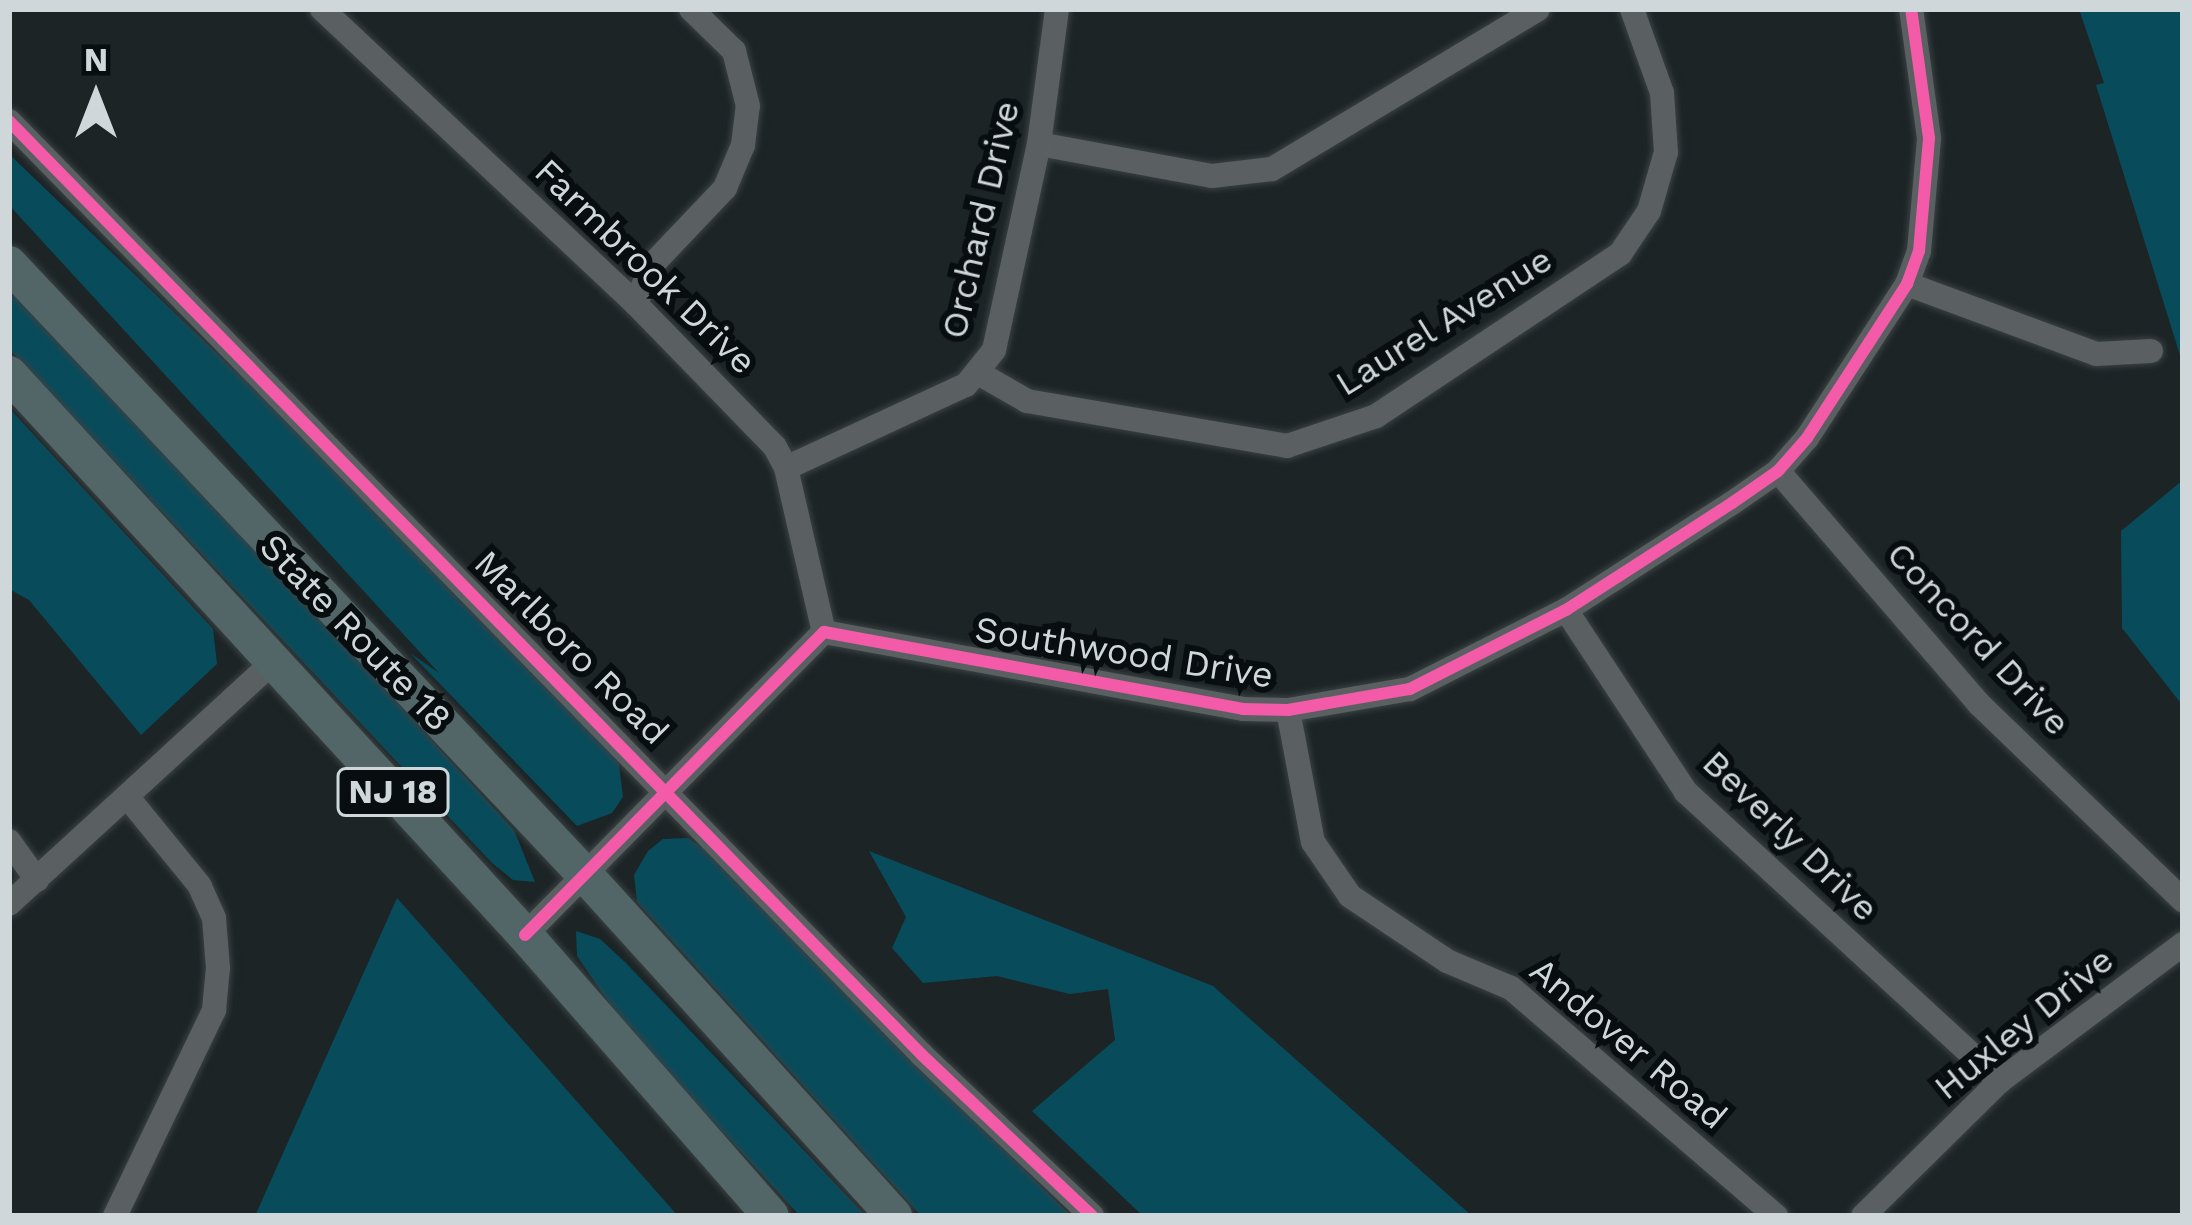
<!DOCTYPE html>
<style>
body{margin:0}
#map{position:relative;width:2192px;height:1225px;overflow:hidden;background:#1c2426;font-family:"Work Sans",sans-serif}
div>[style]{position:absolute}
.green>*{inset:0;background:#084c5c}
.roads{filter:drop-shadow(0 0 3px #3b4143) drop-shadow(0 0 3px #3b4143)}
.minor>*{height:24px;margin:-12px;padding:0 12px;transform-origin:12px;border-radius:12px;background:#5a6062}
.highway>*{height:36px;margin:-18px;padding:0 18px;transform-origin:18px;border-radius:18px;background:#526567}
.cycleway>*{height:12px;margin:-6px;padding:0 6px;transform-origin:6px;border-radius:6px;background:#f35aa7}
span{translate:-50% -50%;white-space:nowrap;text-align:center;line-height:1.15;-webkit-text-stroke:12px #080e10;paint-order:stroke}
.shield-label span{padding:3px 9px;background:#080e10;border:3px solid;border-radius:9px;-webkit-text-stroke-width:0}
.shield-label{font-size:33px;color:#cfd7da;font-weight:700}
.street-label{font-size:36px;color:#cfd7da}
.frame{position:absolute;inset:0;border:12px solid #cfd7da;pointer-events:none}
.north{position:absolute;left:36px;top:36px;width:120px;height:120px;-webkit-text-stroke:9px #080e10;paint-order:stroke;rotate:0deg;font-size:33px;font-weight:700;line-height:48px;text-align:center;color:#cfd7da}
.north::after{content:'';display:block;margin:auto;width:42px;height:54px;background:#cfd7da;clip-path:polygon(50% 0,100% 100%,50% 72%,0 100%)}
</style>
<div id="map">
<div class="green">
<div style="clip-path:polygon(2079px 9px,2183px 9px,2183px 365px,2096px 85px,2104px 83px)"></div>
<div style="clip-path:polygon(9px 154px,276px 410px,618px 757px,623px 797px,612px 813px,577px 826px,410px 653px,439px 673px,9px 205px)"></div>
<div style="clip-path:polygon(9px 280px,514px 830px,535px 882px,513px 880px,492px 863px,9px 349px)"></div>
<div style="clip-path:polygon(9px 408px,213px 629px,217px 664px,141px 735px,29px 600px,9px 589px)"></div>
<div style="clip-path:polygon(2183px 480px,2183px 706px,2122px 628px,2121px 531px)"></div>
<div style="clip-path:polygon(688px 838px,704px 849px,1071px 1216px,921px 1216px,637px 902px,634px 875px,648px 851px,663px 839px)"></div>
<div style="clip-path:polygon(869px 851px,1213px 986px,1472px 1216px,1143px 1216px,1032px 1111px,1115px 1040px,1108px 989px,1070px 994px,997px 976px,923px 983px,892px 948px,906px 917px)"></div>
<div style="clip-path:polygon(397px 898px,678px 1216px,255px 1216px)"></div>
<div style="clip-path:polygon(576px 931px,600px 939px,626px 963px,866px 1216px,800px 1216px,624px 1025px,577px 956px)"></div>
</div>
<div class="roads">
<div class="minor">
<div style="left:322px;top:9px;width:431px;rotate:43.2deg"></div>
<div style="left:636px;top:304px;width:199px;rotate:45.8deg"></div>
<div style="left:775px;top:447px;width:24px;rotate:62deg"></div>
<div style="left:786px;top:468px;width:168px;rotate:77deg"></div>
<div style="left:9px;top:121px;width:1306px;rotate:45.65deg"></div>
<div style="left:922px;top:1055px;width:234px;rotate:43.4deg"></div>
<div style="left:1039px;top:144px;width:176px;rotate:10.5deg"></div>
<div style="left:1212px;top:176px;width:60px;rotate:-6.7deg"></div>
<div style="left:1272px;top:169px;width:310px;rotate:-31deg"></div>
<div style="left:1907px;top:284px;width:202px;rotate:20.3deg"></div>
<div style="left:2096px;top:354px;width:55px;rotate:-3.1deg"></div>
<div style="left:636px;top:304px;width:41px;rotate:-68.5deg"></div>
<div style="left:651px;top:266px;width:108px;rotate:-46.5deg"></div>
<div style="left:725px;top:188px;width:47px;rotate:-67.3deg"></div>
<div style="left:743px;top:145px;width:39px;rotate:-83deg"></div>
<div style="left:748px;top:106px;width:57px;rotate:-104.3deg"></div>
<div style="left:734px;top:51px;width:60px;rotate:-135.7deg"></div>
<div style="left:980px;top:374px;width:54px;rotate:29.9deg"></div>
<div style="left:1027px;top:401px;width:264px;rotate:9.8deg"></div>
<div style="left:1287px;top:446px;width:94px;rotate:-18.6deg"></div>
<div style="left:1376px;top:416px;width:293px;rotate:-33.6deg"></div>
<div style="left:1620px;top:254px;width:52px;rotate:-56deg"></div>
<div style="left:1649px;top:211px;width:61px;rotate:-73.9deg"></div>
<div style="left:1666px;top:152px;width:59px;rotate:-93.9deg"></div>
<div style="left:1662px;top:93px;width:89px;rotate:-109.7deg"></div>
<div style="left:786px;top:468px;width:198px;rotate:-24.8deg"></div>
<div style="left:966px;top:385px;width:45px;rotate:-51.3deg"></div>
<div style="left:994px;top:350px;width:211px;rotate:-77.7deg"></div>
<div style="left:1039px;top:144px;width:136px;rotate:-82.4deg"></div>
<div style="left:1778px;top:471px;width:308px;rotate:49.2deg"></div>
<div style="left:1979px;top:704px;width:283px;rotate:43.9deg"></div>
<div style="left:1566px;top:610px;width:218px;rotate:56.6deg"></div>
<div style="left:1686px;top:792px;width:427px;rotate:42.6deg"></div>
<div style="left:1288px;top:710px;width:134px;rotate:79.3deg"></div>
<div style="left:1313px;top:842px;width:65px;rotate:55.6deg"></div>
<div style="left:1350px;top:896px;width:117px;rotate:33.8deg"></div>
<div style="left:1447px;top:961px;width:69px;rotate:22.9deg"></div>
<div style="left:1511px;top:988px;width:350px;rotate:40.7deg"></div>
<div style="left:9px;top:841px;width:48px;rotate:54.3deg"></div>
<div style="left:9px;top:904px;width:358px;rotate:-42.5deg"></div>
<div style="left:525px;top:935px;width:426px;rotate:-45.4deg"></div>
<div style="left:824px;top:632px;width:426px;rotate:10.4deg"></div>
<div style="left:1243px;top:709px;width:45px;rotate:1.3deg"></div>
<div style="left:1288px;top:710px;width:124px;rotate:-9.8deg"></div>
<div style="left:1410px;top:689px;width:175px;rotate:-26.9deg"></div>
<div style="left:1566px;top:610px;width:197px;rotate:-32.8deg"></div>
<div style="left:1732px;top:503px;width:56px;rotate:-34.8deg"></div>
<div style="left:1778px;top:471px;width:44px;rotate:-48.7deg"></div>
<div style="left:1807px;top:438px;width:184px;rotate:-57deg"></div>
<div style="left:1907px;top:284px;width:35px;rotate:-70deg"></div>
<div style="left:1919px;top:251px;width:113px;rotate:-84.9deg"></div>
<div style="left:1929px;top:138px;width:130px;rotate:-97.9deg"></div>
<div style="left:115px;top:1216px;width:229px;rotate:-64.3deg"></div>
<div style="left:214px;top:1010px;width:42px;rotate:-84.6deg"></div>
<div style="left:218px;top:968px;width:50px;rotate:-94.6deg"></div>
<div style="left:214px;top:918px;width:35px;rotate:-114deg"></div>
<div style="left:200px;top:886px;width:112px;rotate:-129.2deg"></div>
<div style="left:1863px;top:1216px;width:192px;rotate:-44.6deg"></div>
<div style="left:2000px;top:1081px;width:229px;rotate:-36.8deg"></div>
</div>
<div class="highway">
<div style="left:9px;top:264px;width:843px;rotate:46.68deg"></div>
<div style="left:587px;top:877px;width:457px;rotate:47.8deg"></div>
<div style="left:9px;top:374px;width:762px;rotate:47.39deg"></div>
<div style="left:525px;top:935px;width:373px;rotate:48.8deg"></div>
</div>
</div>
<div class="cycleway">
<div style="left:9px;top:121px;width:1306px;rotate:45.65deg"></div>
<div style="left:922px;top:1055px;width:234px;rotate:43.4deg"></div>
<div style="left:525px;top:935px;width:426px;rotate:-45.4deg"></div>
<div style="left:824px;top:632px;width:426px;rotate:10.4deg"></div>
<div style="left:1243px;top:709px;width:45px;rotate:1.3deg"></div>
<div style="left:1288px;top:710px;width:124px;rotate:-9.8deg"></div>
<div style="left:1410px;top:689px;width:175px;rotate:-26.9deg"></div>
<div style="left:1566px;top:610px;width:197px;rotate:-32.8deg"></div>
<div style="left:1732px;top:503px;width:56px;rotate:-34.8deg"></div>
<div style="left:1778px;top:471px;width:44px;rotate:-48.7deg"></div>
<div style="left:1807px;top:438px;width:184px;rotate:-57deg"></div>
<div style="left:1907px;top:284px;width:35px;rotate:-70deg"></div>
<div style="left:1919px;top:251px;width:113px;rotate:-84.9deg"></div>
<div style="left:1929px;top:138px;width:130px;rotate:-97.9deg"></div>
</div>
<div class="shield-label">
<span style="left:393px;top:792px">NJ 18</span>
</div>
<div class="street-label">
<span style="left:981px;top:220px;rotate:-77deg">Orchard Drive</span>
<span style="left:645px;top:267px;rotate:44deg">Farmbrook Drive</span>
<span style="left:1444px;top:322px;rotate:-32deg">Laurel Avenue</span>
<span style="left:355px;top:633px;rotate:46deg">State Route 18</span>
<span style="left:1978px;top:639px;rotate:47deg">Concord Drive</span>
<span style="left:571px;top:648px;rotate:45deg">Marlboro Road</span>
<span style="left:1124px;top:653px;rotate:9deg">Southwood Drive</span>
<span style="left:1790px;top:836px;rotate:44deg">Beverly Drive</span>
<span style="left:2024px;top:1024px;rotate:-39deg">Huxley Drive</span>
<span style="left:1628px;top:1044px;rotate:40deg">Andover Road</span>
</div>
<div class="frame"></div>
<div class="north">N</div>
</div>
